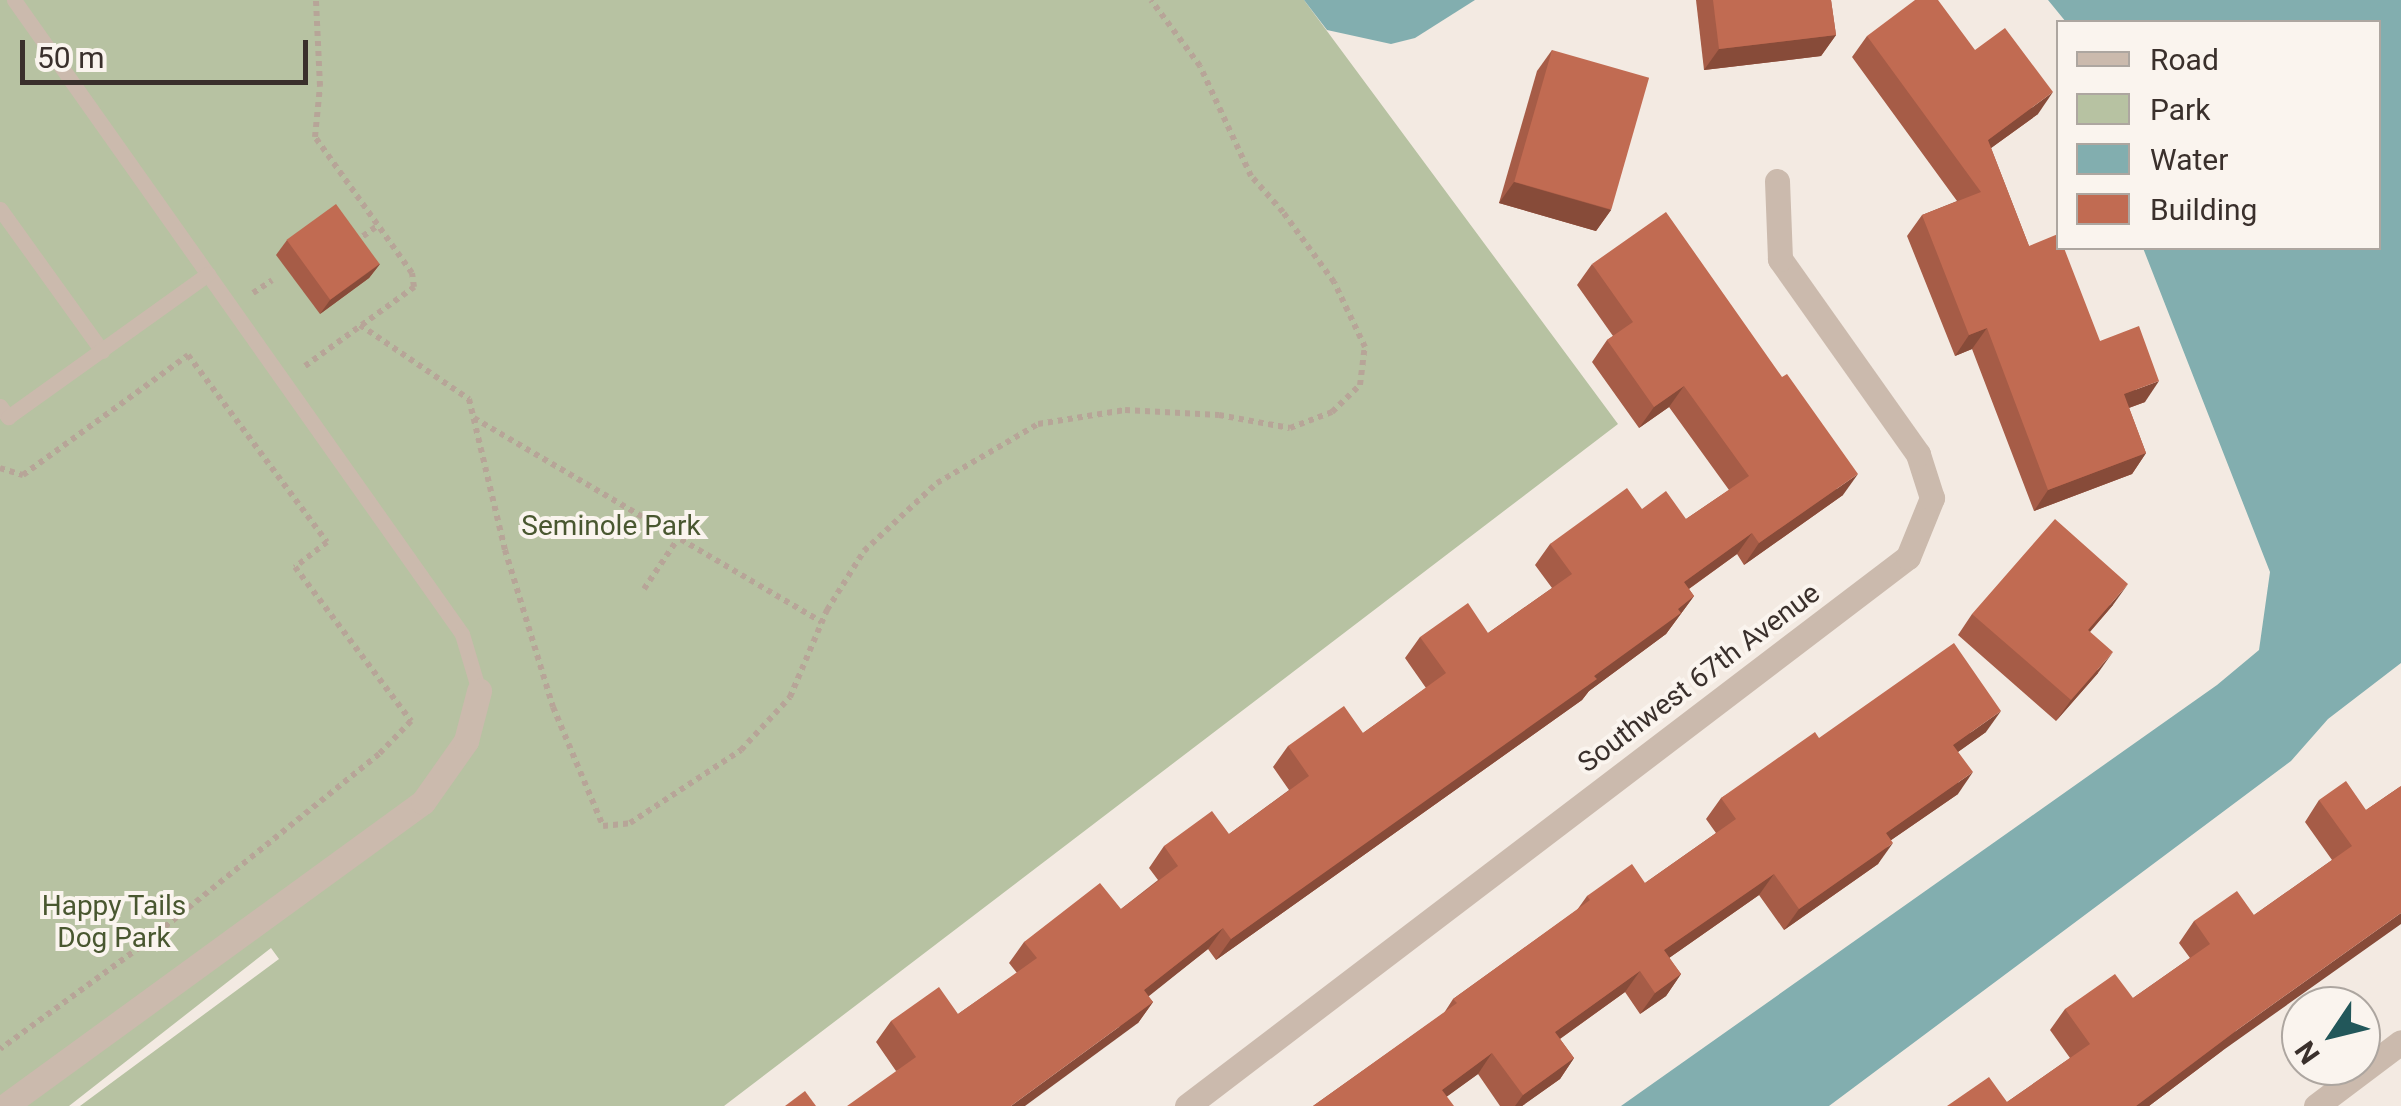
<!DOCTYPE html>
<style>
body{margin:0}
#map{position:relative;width:2401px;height:1106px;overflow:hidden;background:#f3eae2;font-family:Roboto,sans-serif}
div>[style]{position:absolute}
.green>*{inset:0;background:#b7c2a2}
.water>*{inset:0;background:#82aeaf}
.path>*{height:6px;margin-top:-3px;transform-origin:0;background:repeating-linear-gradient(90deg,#b7a598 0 5px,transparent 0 10px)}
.lane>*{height:15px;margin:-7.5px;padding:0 7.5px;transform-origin:7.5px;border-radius:7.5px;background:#cbbaad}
.street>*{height:25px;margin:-12.5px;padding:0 12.5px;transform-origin:12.5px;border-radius:12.5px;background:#cbbaad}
.wall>*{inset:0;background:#a65c47}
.shaded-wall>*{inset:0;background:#874b39}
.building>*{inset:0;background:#c16b52;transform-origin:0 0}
span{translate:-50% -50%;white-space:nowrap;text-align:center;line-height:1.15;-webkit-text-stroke:8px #faf4ee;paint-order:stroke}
.park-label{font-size:28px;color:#495730}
.street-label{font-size:28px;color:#3a302c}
.legend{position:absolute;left:2056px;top:20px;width:325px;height:230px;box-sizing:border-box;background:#faf4ee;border:2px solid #ada6a0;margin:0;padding:12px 18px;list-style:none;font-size:30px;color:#3a302c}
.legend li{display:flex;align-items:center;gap:20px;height:50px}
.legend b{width:50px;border:2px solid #ada6a0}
.north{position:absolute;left:2281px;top:986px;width:100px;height:100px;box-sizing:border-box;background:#faf4ee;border:2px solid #ada6a0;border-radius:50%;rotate:235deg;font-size:28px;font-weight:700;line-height:40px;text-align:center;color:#3a302c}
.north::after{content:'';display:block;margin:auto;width:35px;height:45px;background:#22575a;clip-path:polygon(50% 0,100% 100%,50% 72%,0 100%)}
.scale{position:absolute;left:20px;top:40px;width:288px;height:45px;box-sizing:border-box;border:5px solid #3a302c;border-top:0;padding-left:12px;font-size:30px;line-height:35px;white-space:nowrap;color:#3a302c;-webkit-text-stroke:8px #faf4ee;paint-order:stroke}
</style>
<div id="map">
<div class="green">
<div style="clip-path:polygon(0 0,1304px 0,1618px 424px,724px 1106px,80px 1106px,279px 959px,271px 948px,69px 1106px,0 1106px)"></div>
</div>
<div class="water">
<div style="clip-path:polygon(1304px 0,1475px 0,1415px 38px,1391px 44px,1327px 30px)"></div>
<div style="clip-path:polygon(2048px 0,2401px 0,2401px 663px,2328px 719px,2291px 761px,1829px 1106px,1621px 1106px,2217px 685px,2259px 650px,2270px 572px,2143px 248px,2378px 248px,2378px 22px,2066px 22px)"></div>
</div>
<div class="path">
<div style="left:355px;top:242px;width:29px;rotate:-36deg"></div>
<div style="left:253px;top:293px;width:23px;rotate:-34deg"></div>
<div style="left:360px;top:325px;width:132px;rotate:34.2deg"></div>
<div style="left:469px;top:399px;width:155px;rotate:76.6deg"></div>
<div style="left:505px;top:550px;width:164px;rotate:73deg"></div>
<div style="left:553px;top:707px;width:129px;rotate:67.2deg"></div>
<div style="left:603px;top:826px;width:27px;rotate:-6deg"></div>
<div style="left:630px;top:823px;width:133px;rotate:-33.3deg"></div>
<div style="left:741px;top:750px;width:72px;rotate:-47.2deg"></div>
<div style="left:790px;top:697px;width:95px;rotate:-67deg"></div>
<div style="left:827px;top:610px;width:70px;rotate:-57.9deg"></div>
<div style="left:864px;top:551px;width:100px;rotate:-43deg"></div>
<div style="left:937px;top:483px;width:117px;rotate:-30.3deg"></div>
<div style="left:1038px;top:424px;width:88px;rotate:-9.1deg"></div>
<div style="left:1125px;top:410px;width:94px;rotate:3deg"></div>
<div style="left:1219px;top:415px;width:72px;rotate:10.4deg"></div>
<div style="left:1290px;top:428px;width:45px;rotate:-20.9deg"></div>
<div style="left:1332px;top:412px;width:39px;rotate:-44deg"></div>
<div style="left:1360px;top:385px;width:38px;rotate:-83deg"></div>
<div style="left:1365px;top:347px;width:72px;rotate:-115.5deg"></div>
<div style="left:1334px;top:282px;width:87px;rotate:-126.1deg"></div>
<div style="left:1283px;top:212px;width:48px;rotate:-131.6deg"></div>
<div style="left:1251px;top:176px;width:121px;rotate:-114.9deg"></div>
<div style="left:1200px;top:66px;width:82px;rotate:-126.6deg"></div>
<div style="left:305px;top:366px;width:135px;rotate:-35.9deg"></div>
<div style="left:414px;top:287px;width:14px;rotate:-98deg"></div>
<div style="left:412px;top:273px;width:167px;rotate:-125.5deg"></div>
<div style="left:315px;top:137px;width:51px;rotate:-84.4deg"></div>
<div style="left:320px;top:86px;width:86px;rotate:-92.7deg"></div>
<div style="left:474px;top:418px;width:403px;rotate:30.4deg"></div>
<div style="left:0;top:468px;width:24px;rotate:17deg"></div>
<div style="left:23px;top:475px;width:204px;rotate:-36deg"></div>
<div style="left:188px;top:355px;width:233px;rotate:53.4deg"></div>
<div style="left:327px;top:542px;width:41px;rotate:142deg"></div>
<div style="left:295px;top:567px;width:193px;rotate:53deg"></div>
<div style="left:411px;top:721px;width:46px;rotate:134.1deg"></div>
<div style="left:379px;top:754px;width:307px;rotate:141.1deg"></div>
<div style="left:140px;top:947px;width:173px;rotate:143.9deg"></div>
<div style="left:644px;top:589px;width:59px;rotate:-56deg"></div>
</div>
<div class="lane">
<div style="left:14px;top:0;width:776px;rotate:54.75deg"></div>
<div style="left:462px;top:634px;width:59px;rotate:73.4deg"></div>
<div style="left:0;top:209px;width:175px;rotate:54.3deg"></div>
<div style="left:0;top:406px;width:14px;rotate:54deg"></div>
<div style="left:8px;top:417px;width:246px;rotate:-35.6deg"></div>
</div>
<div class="street">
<div style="left:5px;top:1106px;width:517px;rotate:-36.03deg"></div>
<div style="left:423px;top:802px;width:75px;rotate:-54.8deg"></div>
<div style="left:466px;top:741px;width:52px;rotate:-75.4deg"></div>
<div style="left:1187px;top:1106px;width:906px;rotate:-37.29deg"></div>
<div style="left:1908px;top:557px;width:64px;rotate:-67.9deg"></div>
<div style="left:1932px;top:498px;width:46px;rotate:-107.7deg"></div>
<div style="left:1918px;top:454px;width:239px;rotate:-125.3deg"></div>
<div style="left:1780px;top:259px;width:78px;rotate:-92.2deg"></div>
<div style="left:2316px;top:1106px;width:106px;rotate:-37deg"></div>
</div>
<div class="wall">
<div style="clip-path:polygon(1696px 0,1831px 0,1836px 35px,1821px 56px,1704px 70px)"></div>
<div style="clip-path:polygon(1867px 36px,1975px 50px,2038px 114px,1991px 148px,2029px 246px,2145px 402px,2129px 408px,2146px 453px,2132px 474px,2034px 511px,1972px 349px,1955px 356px,1907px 236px,1922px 215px,1957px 201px,1852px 57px)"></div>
<div style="clip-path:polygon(1552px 50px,1611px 210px,1596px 231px,1499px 203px,1537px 71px)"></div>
<div style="clip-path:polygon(287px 240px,380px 264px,369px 278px,320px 314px,276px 255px)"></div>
<div style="clip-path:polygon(1592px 264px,1843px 495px,1744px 565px,1737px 554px,1689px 589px,1694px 596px,1666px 634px,1589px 691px,1582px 700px,1216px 960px,1208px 949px,1148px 996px,1153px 1002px,1138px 1023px,896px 1071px,876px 1042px,891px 1021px,958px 1014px,1017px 973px,1009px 963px,1024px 942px,1121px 909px,1158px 880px,1149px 868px,1164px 846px,1229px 834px,1289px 790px,1273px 767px,1288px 746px,1363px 733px,1426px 688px,1405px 658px,1420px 637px,1488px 633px,1552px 588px,1535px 565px,1550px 544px,1642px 509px,1686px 519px,1729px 490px,1669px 407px,1639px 428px,1592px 362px,1607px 340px,1613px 336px,1577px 285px)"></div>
<div style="clip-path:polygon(2113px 605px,2090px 632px,2098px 673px,2056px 721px,1958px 635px,1972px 614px)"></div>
<div style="clip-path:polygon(1986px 732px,1958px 752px,1958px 794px,1891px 840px,1878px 864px,1784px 930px,1759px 895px,1669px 958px,1681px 974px,1666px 996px,1640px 1014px,1625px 992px,1560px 1039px,1574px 1058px,1560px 1079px,1522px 1106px,1500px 1106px,1478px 1074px,1447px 1096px,1313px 1106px,1444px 1013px,1453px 999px,1577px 910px,1587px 896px,1645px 883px,1716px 833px,1706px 819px,1721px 798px,1819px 738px)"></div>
<div style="clip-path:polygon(2401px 786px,2222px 1051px,2149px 1106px,1947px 1106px,2007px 1102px,2070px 1058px,2050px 1030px,2065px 1009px,2133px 998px,2190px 958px,2179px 943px,2194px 921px,2254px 915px,2332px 860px,2305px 822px,2319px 800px,2366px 810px)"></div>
</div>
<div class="shaded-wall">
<div style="clip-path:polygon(1836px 35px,1821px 56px,1704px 70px,1719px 49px)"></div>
<div style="clip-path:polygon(2053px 92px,2038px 114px,1973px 161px,1988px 140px)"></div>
<div style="clip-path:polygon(1514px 182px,1611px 210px,1596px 231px,1499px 203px)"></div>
<div style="clip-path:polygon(380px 264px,369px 278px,320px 314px,330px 300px)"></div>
<div style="clip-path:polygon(1987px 328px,1972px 349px,1955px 356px,1969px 335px)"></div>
<div style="clip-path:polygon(2159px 381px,2145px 402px,2109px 415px,2124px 394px)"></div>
<div style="clip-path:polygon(1684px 386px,1669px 407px,1639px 428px,1654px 407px)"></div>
<div style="clip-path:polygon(2146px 453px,2132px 474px,2034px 511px,2048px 490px)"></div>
<div style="clip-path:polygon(1858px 474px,1843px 495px,1744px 565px,1759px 543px)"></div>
<div style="clip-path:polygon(1752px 533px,1737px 554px,1669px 603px,1684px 582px)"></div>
<div style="clip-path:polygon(2128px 584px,2113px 605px,2073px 651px,2088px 630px)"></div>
<div style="clip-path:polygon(1694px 596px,1666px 634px,1589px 691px,1582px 700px,1216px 960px,1231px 939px,1594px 676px)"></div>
<div style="clip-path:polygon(2113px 652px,2098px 673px,2056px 721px,2071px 700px)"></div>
<div style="clip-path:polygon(2001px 711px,1986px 732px,1938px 766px,1953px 745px)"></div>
<div style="clip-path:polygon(1973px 772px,1958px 794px,1871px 854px,1886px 833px)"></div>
<div style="clip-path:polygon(1893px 843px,1878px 864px,1784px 930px,1799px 909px)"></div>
<div style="clip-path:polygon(1774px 874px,1759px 895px,1649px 972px,1664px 950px)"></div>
<div style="clip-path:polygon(2401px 913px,2401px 924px,2222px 1051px,2149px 1106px,2136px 1106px,2237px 1030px)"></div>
<div style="clip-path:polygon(1223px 928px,1208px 949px,1129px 1012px,1144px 990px)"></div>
<div style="clip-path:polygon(1640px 971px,1625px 992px,1540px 1053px,1555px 1032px)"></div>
<div style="clip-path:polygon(1681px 974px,1666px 996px,1640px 1014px,1655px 993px)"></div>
<div style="clip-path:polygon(1153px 1002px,1138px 1023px,1025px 1106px,1011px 1106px)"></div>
<div style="clip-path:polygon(1492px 1053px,1478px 1074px,1434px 1106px,1442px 1090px)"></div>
<div style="clip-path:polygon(1574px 1058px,1560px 1079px,1522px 1106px,1515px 1106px,1523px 1095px)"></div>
</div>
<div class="building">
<div style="clip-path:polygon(1713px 0,1831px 0,1836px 35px,1719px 49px)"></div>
<div style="clip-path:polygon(1915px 0,1938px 0,1975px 50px,2005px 28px,2053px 92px,1988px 140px,2029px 246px,2058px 234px,2058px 248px,2064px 248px,2100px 341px,2139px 326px,2159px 381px,2124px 394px,2146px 453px,2048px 490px,1987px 328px,1969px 335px,1922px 215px,1981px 192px,1867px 36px)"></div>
<div style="left:1552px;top:50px;width:101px;height:137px;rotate:16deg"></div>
<div style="left:336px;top:204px;width:74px;height:61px;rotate:54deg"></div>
<div style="clip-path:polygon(1666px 212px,1782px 377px,1787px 374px,1858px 474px,1759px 543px,1752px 533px,1684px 582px,1694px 596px,1678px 609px,1681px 613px,1594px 676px,1597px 679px,1231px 939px,1223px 928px,1144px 990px,1153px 1002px,1011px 1106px,847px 1106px,916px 1057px,891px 1021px,939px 987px,958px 1014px,1037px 958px,1024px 942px,1100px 883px,1121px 909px,1178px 866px,1164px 846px,1212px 811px,1229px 834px,1309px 776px,1288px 746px,1344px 706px,1363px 733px,1446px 673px,1420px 637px,1468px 603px,1488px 633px,1572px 574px,1550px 544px,1627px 488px,1642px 509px,1666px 491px,1686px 519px,1749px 476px,1684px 386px,1654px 407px,1607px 340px,1633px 322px,1592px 264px)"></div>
<div style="clip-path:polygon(2055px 519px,2128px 584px,2088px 630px,2113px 652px,2071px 700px,1972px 614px)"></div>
<div style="clip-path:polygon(1954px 643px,2001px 711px,1953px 745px,1973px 772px,1886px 833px,1893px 843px,1799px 909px,1774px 874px,1664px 950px,1681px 974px,1655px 993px,1640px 971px,1555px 1032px,1574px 1058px,1523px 1095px,1492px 1053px,1442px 1090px,1454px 1106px,1313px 1106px,1457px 1003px,1453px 999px,1590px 900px,1587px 896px,1632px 864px,1645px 883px,1736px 819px,1721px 798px,1815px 732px,1819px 738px)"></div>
<div style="clip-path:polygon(2346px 781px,2366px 810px,2401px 786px,2401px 913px,2237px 1030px,2136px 1106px,1947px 1106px,1989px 1077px,2007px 1102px,2090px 1044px,2065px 1009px,2115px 974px,2133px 998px,2210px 944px,2194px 921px,2237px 891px,2254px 915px,2352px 846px,2319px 800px)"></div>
<div style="clip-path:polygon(805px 1091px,816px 1106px,785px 1106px)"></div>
</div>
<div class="park-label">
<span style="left:611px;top:526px">Seminole Park</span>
<span style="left:114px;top:922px">Happy Tails<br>Dog Park</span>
</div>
<div class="street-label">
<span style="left:1699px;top:678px;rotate:-37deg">Southwest 67th Avenue</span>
</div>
<ul class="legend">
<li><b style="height:12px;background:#cbbaad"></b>Road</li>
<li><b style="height:28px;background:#b7c2a2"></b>Park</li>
<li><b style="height:28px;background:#82aeaf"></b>Water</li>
<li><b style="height:28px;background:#c16b52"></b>Building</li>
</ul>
<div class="north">N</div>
<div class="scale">50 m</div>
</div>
